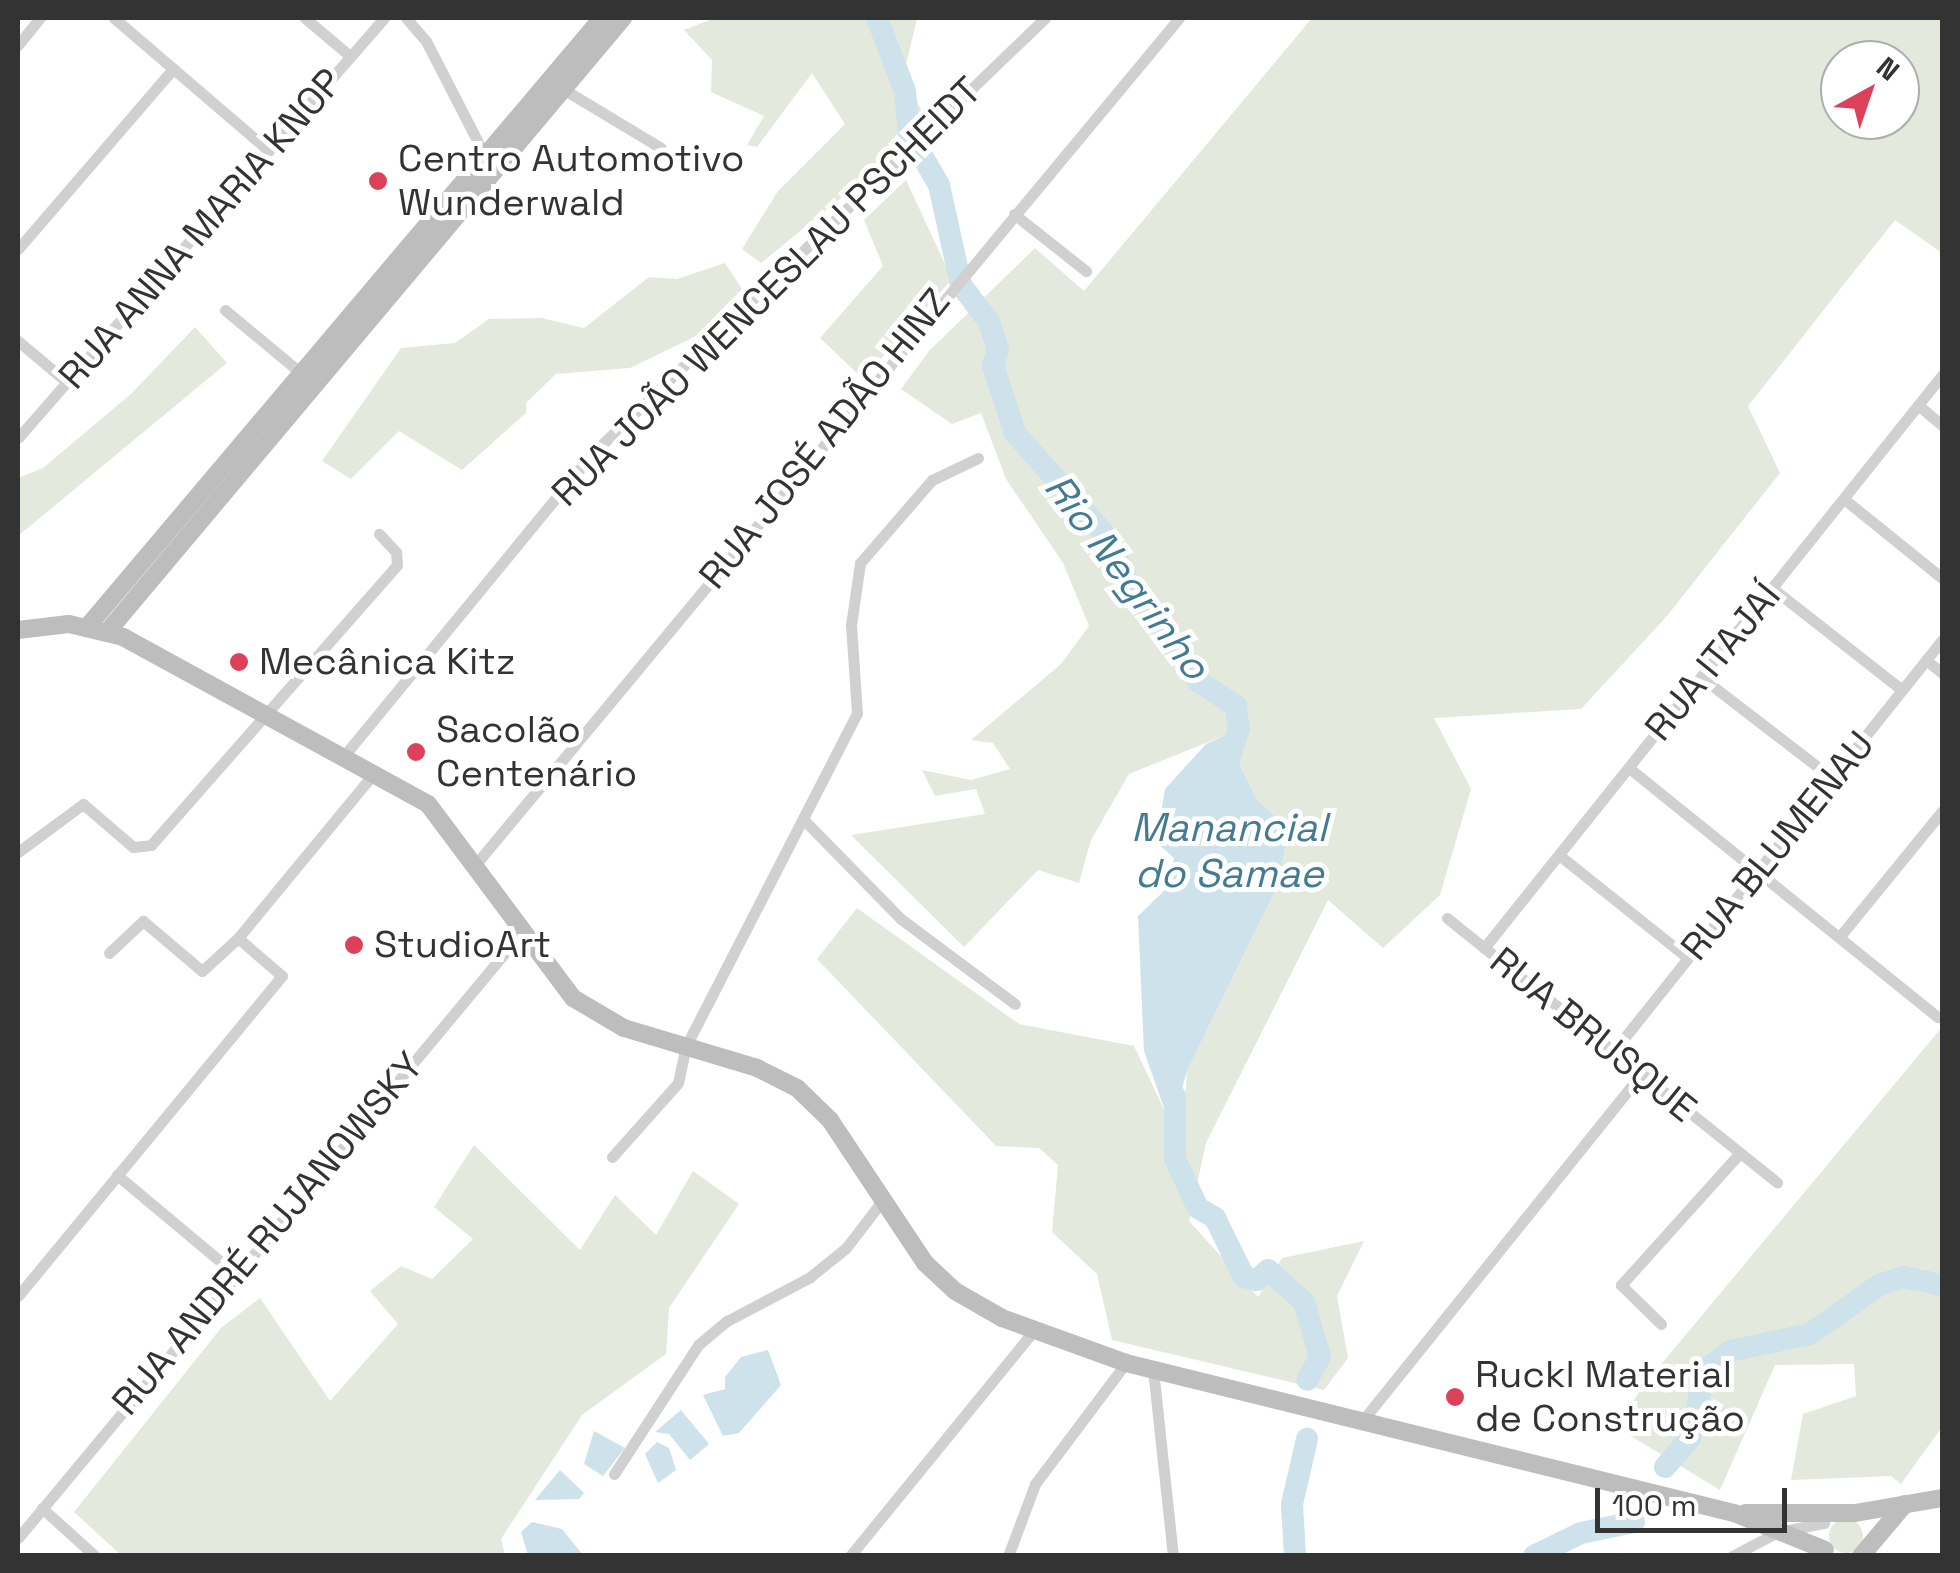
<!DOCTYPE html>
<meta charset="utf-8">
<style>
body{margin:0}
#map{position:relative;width:1960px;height:1573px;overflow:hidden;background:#fff;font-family:"Space Grotesk",sans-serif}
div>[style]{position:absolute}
.green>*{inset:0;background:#e4e9dd}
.round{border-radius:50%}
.water>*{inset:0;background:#cde2ea}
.river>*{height:22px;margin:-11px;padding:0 11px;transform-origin:11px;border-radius:11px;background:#cde2ea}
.street>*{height:11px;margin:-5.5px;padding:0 5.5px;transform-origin:5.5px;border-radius:5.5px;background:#d0d0d0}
.secondary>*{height:18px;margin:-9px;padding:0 9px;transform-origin:9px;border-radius:9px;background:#bdbdbd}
.dots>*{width:28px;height:28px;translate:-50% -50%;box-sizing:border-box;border:5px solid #fff;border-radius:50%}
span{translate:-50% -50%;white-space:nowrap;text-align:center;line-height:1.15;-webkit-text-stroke:10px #fff;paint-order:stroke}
.poi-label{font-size:38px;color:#333}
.left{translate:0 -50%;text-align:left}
.street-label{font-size:38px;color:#333}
.water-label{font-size:40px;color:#437b93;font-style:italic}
.frame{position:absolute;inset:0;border:20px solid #333;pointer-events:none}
.north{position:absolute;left:1820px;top:40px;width:100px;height:100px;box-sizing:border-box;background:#fff;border:2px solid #adadad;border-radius:50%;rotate:40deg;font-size:28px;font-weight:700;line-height:40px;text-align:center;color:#333}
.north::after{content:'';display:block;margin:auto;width:35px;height:45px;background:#dd415a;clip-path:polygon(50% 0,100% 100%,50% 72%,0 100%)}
.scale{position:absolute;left:1595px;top:1488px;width:192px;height:45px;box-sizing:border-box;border:5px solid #333;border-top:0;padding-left:12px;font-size:30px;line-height:35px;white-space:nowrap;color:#333;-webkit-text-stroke:8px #fff;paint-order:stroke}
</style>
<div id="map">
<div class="green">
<div style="clip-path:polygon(715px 18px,936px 18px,917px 19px,904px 73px,923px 114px,905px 146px,761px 263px,742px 249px,778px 191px,845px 124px,812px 73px,757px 147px,747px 145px,764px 116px,711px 92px,712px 60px,684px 30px)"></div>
<div style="clip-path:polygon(evenodd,1312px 18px,1942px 18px,1942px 253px,1895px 220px,1856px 269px,1748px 406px,1780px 473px,1667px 616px,1581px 709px,1434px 718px,1471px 789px,1440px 895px,1383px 948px,1328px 900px,1206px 1143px,1189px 1221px,1258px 1297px,1282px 1258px,1364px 1241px,1337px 1296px,1348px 1358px,1324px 1390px,1112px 1340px,1097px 1274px,1052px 1232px,1058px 1165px,1039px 1148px,996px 1146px,817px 959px,857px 908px,1019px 1024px,1134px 1046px,1182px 1147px,1187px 1071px,1278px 885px,1289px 828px,1257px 800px,1240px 765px,1238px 730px,1129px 774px,1091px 840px,1079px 883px,1038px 870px,964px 947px,851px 835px,985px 814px,976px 789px,935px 796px,922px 770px,971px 780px,1010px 769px,993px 743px,971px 740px,1061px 664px,1089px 626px,1063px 563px,1006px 479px,981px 413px,952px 424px,901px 389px,929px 351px,1035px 248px,1084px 291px,1312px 18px,1840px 60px,1900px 60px,1900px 120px,1840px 120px,1840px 60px)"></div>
<div style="clip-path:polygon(906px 180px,952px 279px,863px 379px,820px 338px,883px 266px,864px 220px)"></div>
<div style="clip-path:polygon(725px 263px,742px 289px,696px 336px,630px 368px,556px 374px,526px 403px,526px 413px,462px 470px,399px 431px,351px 479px,322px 461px,401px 348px,455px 343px,489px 319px,541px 318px,584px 328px,649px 277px,677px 279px)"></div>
<div style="clip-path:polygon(195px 327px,227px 363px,18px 536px,18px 478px,43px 468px,132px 393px)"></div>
<div style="clip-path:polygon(1942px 1027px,1942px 1427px,1901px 1484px,1891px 1476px,1791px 1480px,1803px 1414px,1856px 1396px,1854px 1364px,1775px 1365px,1720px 1490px,1616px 1427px,1644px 1385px)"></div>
<div style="clip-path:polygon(474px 1145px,580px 1250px,615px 1195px,656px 1235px,693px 1171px,739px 1204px,669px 1308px,666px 1354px,582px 1415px,501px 1539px,505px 1555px,121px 1555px,74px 1512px,221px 1328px,260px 1298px,330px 1401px,398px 1324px,370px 1291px,401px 1266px,432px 1279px,473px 1239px,434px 1207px)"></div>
<div class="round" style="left:1829px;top:1519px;width:34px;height:34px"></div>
</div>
<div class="water">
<div style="clip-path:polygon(1239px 729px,1240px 765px,1257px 800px,1289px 828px,1278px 885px,1187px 1071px,1171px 1128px,1144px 1051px,1138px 916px,1167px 888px,1174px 858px,1156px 842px,1165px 789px,1206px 744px)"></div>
<div style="clip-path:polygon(768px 1350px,781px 1385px,739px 1433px,723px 1436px,703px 1395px,725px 1389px,725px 1377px,741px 1357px)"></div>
<div style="clip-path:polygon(681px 1410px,709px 1444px,690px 1460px,669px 1434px,655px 1432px)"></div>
<div style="clip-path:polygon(594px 1431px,625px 1448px,603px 1476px,584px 1464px)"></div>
<div style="clip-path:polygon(657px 1442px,669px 1448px,676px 1470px,658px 1483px,645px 1454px)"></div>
<div style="clip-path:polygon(560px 1470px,584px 1493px,579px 1499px,535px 1500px)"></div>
<div style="clip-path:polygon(532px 1522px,562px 1529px,583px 1555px,528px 1555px,521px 1532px)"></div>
</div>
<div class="river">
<div style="left:877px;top:18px;width:78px;rotate:69deg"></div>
<div style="left:905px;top:91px;width:42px;rotate:84.6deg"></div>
<div style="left:909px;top:133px;width:60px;rotate:60deg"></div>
<div style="left:939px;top:185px;width:102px;rotate:77.6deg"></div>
<div style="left:961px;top:285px;width:46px;rotate:52.9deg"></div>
<div style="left:989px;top:322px;width:28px;rotate:72deg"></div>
<div style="left:998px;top:349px;width:18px;rotate:106deg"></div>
<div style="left:993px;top:366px;width:71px;rotate:71.8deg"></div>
<div style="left:1015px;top:433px;width:139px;rotate:48.5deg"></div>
<div style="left:1107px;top:537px;width:51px;rotate:64.4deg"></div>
<div style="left:1129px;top:583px;width:120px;rotate:54.9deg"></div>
<div style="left:1198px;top:681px;width:45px;rotate:33.3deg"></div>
<div style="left:1236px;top:706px;width:23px;rotate:83deg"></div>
<div style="left:1239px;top:729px;width:32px;rotate:108deg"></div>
<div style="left:1175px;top:1096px;width:63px;rotate:90deg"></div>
<div style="left:1175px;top:1159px;width:54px;rotate:64.9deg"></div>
<div style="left:1198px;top:1208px;width:20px;rotate:30deg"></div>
<div style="left:1215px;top:1218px;width:66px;rotate:63.8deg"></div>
<div style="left:1244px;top:1277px;width:13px;rotate:13deg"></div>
<div style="left:1257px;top:1280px;width:15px;rotate:-42deg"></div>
<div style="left:1268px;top:1270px;width:48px;rotate:41.6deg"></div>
<div style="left:1304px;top:1302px;width:57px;rotate:73.8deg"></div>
<div style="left:1320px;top:1357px;width:26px;rotate:119deg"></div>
<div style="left:1665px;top:1467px;width:38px;rotate:-49deg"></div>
<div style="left:1690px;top:1438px;width:70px;rotate:-77.6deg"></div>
<div style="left:1705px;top:1370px;width:31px;rotate:-37deg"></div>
<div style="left:1730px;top:1351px;width:82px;rotate:-12deg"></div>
<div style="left:1810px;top:1334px;width:85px;rotate:-35.4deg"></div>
<div style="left:1879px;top:1285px;width:26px;rotate:-18deg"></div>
<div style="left:1904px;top:1277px;width:39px;rotate:12deg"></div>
<div style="left:1295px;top:1556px;width:52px;rotate:-93.3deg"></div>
<div style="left:1292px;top:1504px;width:67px;rotate:-77deg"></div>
<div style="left:1534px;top:1556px;width:52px;rotate:-26.1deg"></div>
<div style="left:1581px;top:1533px;width:54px;rotate:-11.7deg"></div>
</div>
<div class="street">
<div style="left:114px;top:18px;width:204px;rotate:40.6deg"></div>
<div style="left:305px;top:18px;width:59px;rotate:40.2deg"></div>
<div style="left:406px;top:18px;width:30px;rotate:49deg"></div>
<div style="left:426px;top:41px;width:129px;rotate:62.8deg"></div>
<div style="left:18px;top:45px;width:35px;rotate:-51deg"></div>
<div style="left:563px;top:89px;width:114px;rotate:31deg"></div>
<div style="left:1014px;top:214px;width:92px;rotate:38.4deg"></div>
<div style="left:18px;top:249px;width:238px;rotate:-49.3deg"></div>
<div style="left:225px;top:310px;width:99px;rotate:39.7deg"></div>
<div style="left:18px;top:341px;width:65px;rotate:40deg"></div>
<div style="left:1918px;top:405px;width:31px;rotate:40deg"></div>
<div style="left:18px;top:438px;width:557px;rotate:-48.93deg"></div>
<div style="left:1844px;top:499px;width:126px;rotate:38.9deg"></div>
<div style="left:1772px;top:588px;width:165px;rotate:38.1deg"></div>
<div style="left:1926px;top:660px;width:21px;rotate:39deg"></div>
<div style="left:1701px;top:677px;width:165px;rotate:37.6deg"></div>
<div style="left:343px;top:757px;width:389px;rotate:-50.6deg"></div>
<div style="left:590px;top:456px;width:632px;rotate:-43.91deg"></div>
<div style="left:1629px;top:768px;width:397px;rotate:38.9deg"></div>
<div style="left:805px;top:821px;width:137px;rotate:45.6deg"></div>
<div style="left:901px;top:919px;width:142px;rotate:36.7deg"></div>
<div style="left:18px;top:852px;width:81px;rotate:-36.4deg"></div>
<div style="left:83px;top:804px;width:66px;rotate:40.7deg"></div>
<div style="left:133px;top:847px;width:18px;rotate:-6deg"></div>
<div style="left:151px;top:845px;width:373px;rotate:-48.7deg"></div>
<div style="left:397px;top:565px;width:13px;rotate:-94deg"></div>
<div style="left:396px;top:552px;width:25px;rotate:-133deg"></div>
<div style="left:1559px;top:855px;width:165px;rotate:38.6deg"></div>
<div style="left:476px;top:864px;width:1100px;rotate:-50.27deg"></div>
<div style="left:1447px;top:918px;width:423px;rotate:38.7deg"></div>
<div style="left:1841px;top:935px;width:160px;rotate:-50.8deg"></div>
<div style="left:1484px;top:948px;width:734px;rotate:-51.36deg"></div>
<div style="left:109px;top:953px;width:47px;rotate:-43.3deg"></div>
<div style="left:143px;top:921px;width:77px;rotate:40.3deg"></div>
<div style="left:202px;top:971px;width:49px;rotate:-42.5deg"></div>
<div style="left:1613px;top:1052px;width:527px;rotate:-51.39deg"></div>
<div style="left:612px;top:1157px;width:99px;rotate:-48.3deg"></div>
<div style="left:678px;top:1083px;width:38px;rotate:-78deg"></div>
<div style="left:686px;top:1046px;width:374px;rotate:-62.8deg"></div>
<div style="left:857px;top:713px;width:88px;rotate:-93.9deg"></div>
<div style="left:851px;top:625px;width:63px;rotate:-81.7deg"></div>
<div style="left:860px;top:563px;width:110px;rotate:-49.1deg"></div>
<div style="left:932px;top:480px;width:51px;rotate:-25.6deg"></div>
<div style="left:117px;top:1175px;width:153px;rotate:39.9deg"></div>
<div style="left:18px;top:1296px;width:415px;rotate:-50.5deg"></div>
<div style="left:282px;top:976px;width:58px;rotate:-139.2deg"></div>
<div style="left:238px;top:938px;width:212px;rotate:-50.5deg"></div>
<div style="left:1661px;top:1324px;width:56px;rotate:-135.7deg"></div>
<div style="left:1621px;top:1285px;width:178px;rotate:-48deg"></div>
<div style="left:1153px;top:1369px;width:188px;rotate:83.9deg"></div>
<div style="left:1363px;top:1420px;width:444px;rotate:-51.2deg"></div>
<div style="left:614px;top:1474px;width:154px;rotate:-56.9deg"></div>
<div style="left:698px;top:1345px;width:38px;rotate:-40deg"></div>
<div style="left:727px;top:1321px;width:94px;rotate:-27.9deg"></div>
<div style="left:810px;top:1277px;width:46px;rotate:-38.9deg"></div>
<div style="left:846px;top:1248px;width:59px;rotate:-52.5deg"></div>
<div style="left:42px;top:1508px;width:72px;rotate:42.2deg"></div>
<div style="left:18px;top:1538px;width:788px;rotate:-50.25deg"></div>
<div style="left:850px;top:1556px;width:288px;rotate:-50.8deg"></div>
<div style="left:1008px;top:1556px;width:77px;rotate:-69.4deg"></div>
<div style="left:1035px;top:1484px;width:151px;rotate:-53.1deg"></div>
<div style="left:1732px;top:1556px;width:52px;rotate:-27.6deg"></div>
<div style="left:1778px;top:1532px;width:47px;rotate:-11.1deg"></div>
</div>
<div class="secondary">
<div style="left:88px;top:626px;width:796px;rotate:-49.79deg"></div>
<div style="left:18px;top:630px;width:51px;rotate:-6.7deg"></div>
<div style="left:69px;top:624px;width:56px;rotate:13.5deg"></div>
<div style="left:123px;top:637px;width:348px;rotate:28.7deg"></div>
<div style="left:428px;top:804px;width:242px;rotate:53.2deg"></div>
<div style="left:573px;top:998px;width:59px;rotate:30.5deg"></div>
<div style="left:624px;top:1028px;width:139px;rotate:16.7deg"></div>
<div style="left:757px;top:1068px;width:45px;rotate:26.6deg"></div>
<div style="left:797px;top:1088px;width:46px;rotate:44.1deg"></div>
<div style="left:830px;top:1120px;width:172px;rotate:56.4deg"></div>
<div style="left:925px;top:1263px;width:41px;rotate:43deg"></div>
<div style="left:955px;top:1291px;width:54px;rotate:29.9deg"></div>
<div style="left:1002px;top:1318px;width:132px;rotate:19.9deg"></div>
<div style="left:1126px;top:1363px;width:626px;rotate:13.86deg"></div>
<div style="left:1734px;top:1513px;width:98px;rotate:22.1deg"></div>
<div style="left:108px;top:631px;width:801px;rotate:-49.97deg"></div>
<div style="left:1745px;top:1513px;width:110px"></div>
<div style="left:1855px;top:1513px;width:88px;rotate:-9.8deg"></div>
<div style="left:1861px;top:1556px;width:68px;rotate:-49.8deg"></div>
</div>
<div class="dots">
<div style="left:378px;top:181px;background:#dd415a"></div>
<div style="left:239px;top:662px;background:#dd415a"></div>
<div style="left:416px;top:752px;background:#dd415a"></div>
<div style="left:354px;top:945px;background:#dd415a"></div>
<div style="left:1455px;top:1397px;background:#dd415a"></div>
</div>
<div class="poi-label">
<span class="left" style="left:398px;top:181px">Centro Automotivo<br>Wunderwald</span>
<span class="left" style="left:259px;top:662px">Mecânica Kitz</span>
<span class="left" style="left:436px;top:752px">Sacolão<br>Centenário</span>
<span class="left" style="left:374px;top:945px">StudioArt</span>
<span class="left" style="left:1475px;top:1397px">Ruckl Material<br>de Construção</span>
</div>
<div class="street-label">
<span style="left:201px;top:229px;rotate:-49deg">RUA ANNA MARIA KNOP</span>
<span style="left:767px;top:292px;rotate:-45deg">RUA JOÃO WENCESLAU PSCHEIDT</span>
<span style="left:825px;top:439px;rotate:-51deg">RUA JOSÉ ADÃO HINZ</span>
<span style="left:1713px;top:662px;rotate:-51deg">RUA ITAJAÍ</span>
<span style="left:1778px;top:846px;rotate:-51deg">RUA BLUMENAU</span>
<span style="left:1593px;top:1035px;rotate:39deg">RUA BRUSQUE</span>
<span style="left:268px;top:1234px;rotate:-50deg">RUA ANDRÉ RUJANOWSKY</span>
</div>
<div class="water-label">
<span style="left:1127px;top:577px;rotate:53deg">Rio Negrinho</span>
<span style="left:1229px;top:851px">Manancial<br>do Samae</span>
</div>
<div class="frame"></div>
<div class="north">N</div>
<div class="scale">100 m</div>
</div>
